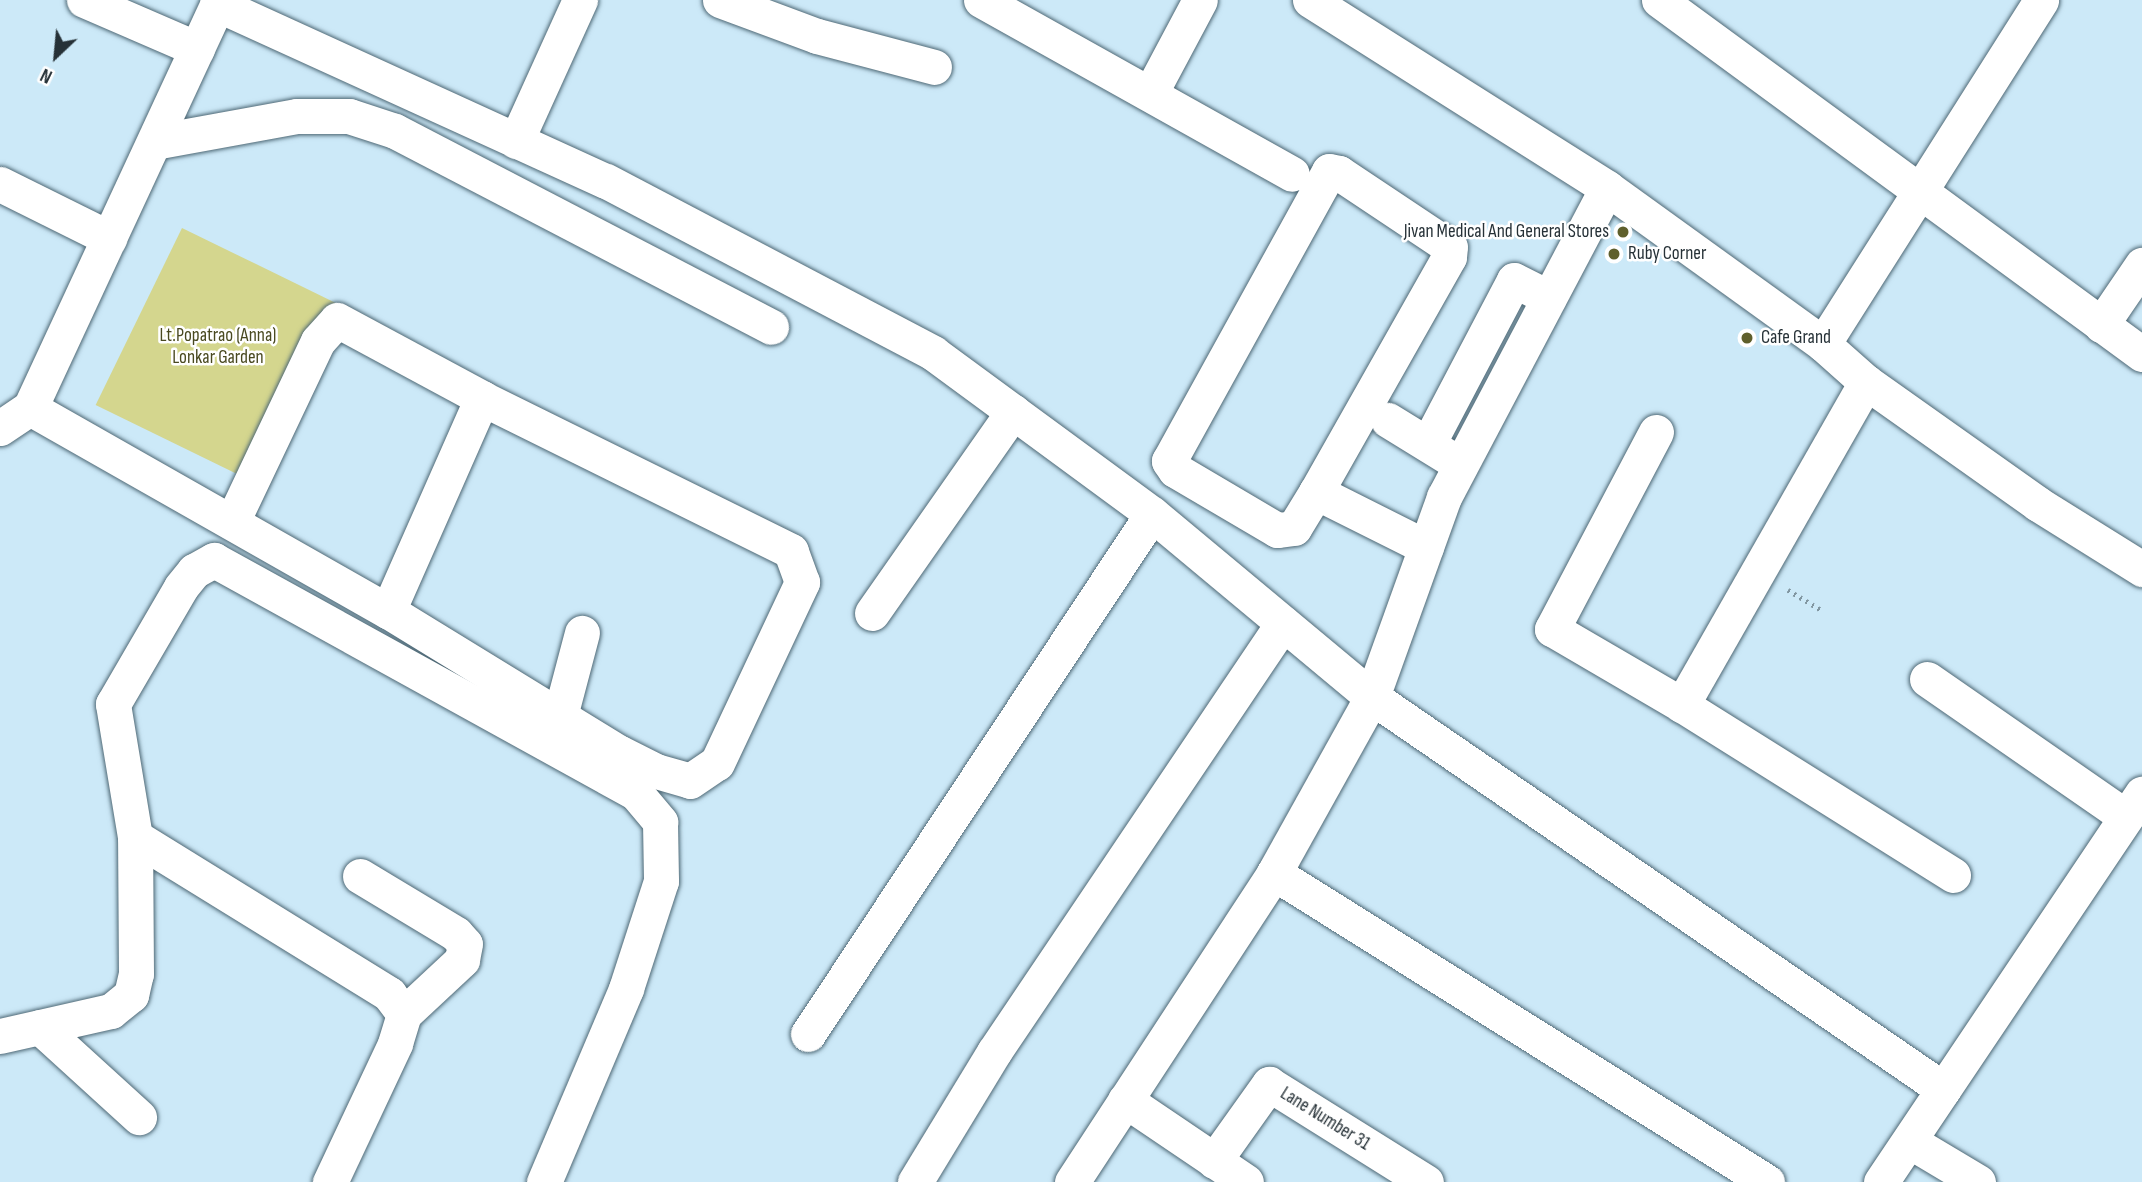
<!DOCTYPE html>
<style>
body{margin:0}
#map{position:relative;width:2142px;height:1182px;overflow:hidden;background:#cce9f8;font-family:"Sofia Sans Condensed",sans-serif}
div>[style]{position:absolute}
.green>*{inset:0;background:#d4d68e;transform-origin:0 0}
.path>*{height:4.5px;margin-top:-2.25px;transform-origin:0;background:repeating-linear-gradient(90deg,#8196a1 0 2px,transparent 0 7px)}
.roads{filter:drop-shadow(0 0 2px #4e6875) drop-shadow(0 0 2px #4e6875)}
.minor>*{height:35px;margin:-17.5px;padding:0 17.5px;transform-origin:17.5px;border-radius:17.5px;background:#fff}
.dots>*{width:19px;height:19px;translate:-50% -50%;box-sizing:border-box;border:4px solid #fff;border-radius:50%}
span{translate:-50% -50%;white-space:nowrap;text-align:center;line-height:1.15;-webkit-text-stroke:5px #fff;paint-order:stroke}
.poi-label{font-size:19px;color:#263137}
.right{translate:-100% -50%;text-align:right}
.left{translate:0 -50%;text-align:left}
.park-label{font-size:19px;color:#494920}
.street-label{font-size:19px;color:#263137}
.north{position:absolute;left:21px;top:21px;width:70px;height:70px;-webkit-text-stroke:5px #fff;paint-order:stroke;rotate:206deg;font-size:19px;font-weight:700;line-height:28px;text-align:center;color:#263137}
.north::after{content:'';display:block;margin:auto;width:24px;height:32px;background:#263137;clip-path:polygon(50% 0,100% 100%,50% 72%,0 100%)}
</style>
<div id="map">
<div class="green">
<div style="left:182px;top:228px;width:179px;height:197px;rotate:26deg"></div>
</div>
<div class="path">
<div style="left:1788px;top:590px;width:41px;rotate:31deg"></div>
</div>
<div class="roads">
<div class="minor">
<div style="left:84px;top:0;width:123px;rotate:23.4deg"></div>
<div style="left:720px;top:0;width:103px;rotate:20.4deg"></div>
<div style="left:817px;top:36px;width:121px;rotate:14.8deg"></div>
<div style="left:981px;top:0;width:356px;rotate:29.2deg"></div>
<div style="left:1310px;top:0;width:352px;rotate:32.3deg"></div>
<div style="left:1607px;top:188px;width:266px;rotate:35.8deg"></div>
<div style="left:1823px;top:344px;width:57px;rotate:41.5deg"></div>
<div style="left:1866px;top:382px;width:211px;rotate:35.3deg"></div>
<div style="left:2038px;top:504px;width:123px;rotate:32deg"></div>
<div style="left:1659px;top:0;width:599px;rotate:36.24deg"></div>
<div style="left:217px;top:4px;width:427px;rotate:24.5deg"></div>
<div style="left:606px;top:181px;width:369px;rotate:27.7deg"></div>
<div style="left:933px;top:353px;width:272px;rotate:36.3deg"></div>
<div style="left:1151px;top:92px;width:104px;rotate:-62deg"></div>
<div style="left:516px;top:141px;width:155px;rotate:-65.6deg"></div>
<div style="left:154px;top:142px;width:145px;rotate:-10.3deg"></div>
<div style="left:297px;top:116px;width:52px"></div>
<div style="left:349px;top:116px;width:48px;rotate:18.1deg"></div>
<div style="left:395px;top:131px;width:424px;rotate:27.5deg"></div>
<div style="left:0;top:184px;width:122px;rotate:26.4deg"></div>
<div style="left:2101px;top:325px;width:73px;rotate:-55.7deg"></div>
<div style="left:1823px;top:344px;width:407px;rotate:-57.6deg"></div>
<div style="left:1866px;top:382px;width:372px;rotate:119.7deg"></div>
<div style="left:1682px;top:705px;width:320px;rotate:32.1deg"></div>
<div style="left:30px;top:408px;width:412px;rotate:29.6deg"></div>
<div style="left:388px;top:611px;width:272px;rotate:31.5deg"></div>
<div style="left:620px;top:753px;width:40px;rotate:26.6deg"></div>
<div style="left:656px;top:771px;width:35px;rotate:16deg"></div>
<div style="left:690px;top:781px;width:32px;rotate:-34deg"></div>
<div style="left:717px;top:763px;width:200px;rotate:-64.8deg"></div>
<div style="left:802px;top:582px;width:33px;rotate:-110deg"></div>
<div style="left:791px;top:551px;width:345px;rotate:-153.7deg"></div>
<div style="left:482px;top:398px;width:233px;rotate:113.8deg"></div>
<div style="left:1388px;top:420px;width:70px;rotate:31.7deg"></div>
<div style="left:0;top:428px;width:36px;rotate:-34deg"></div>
<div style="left:30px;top:408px;width:450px;rotate:-65.1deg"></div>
<div style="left:1656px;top:432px;width:223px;rotate:117.8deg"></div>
<div style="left:1552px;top:629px;width:151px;rotate:30.3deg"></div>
<div style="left:1428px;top:444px;width:185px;rotate:-62.3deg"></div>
<div style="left:1514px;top:280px;width:39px;rotate:27deg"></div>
<div style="left:1316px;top:492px;width:42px;rotate:121.4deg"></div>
<div style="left:1294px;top:528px;width:17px;rotate:173deg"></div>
<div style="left:1277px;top:530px;width:118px;rotate:-149.5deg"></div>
<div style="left:1175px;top:470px;width:11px;rotate:-124deg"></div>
<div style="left:1169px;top:461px;width:331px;rotate:-61.1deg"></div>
<div style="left:1329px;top:171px;width:10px;rotate:11deg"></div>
<div style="left:1339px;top:173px;width:133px;rotate:33.7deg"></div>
<div style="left:1450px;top:247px;width:10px;rotate:96deg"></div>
<div style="left:1449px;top:257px;width:270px;rotate:119.5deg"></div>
<div style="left:1316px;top:492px;width:123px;rotate:26.6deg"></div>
<div style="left:232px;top:522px;width:200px;rotate:-64.6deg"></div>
<div style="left:318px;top:341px;width:28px;rotate:-48deg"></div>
<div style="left:337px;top:320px;width:165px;rotate:28.3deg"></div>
<div style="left:872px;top:613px;width:246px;rotate:-55deg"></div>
<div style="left:1927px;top:679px;width:242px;rotate:34.7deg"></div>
<div style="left:560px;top:716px;width:86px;rotate:-75.2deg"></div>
<div style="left:135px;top:837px;width:299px;rotate:31.7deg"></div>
<div style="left:389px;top:994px;width:25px;rotate:53deg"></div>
<div style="left:404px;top:1014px;width:31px;rotate:107deg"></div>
<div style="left:395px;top:1044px;width:153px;rotate:115.2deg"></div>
<div style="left:1274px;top:873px;width:582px;rotate:32.08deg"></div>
<div style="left:360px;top:876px;width:112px;rotate:31.1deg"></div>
<div style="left:456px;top:934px;width:13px;rotate:48deg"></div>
<div style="left:465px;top:944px;width:16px;rotate:101deg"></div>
<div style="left:462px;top:960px;width:79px;rotate:137deg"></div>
<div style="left:40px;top:1027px;width:134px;rotate:42.3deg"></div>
<div style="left:808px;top:1034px;width:623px;rotate:-56.51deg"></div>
<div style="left:1152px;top:514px;width:286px;rotate:39.8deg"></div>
<div style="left:1372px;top:697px;width:693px;rotate:34.47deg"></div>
<div style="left:0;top:1036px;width:114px;rotate:-12.7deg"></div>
<div style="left:111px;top:1011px;width:26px;rotate:-39deg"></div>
<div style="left:131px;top:995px;width:22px;rotate:-77deg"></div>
<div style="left:136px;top:974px;width:137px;rotate:-90.4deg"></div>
<div style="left:135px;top:837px;width:135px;rotate:-99.4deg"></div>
<div style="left:113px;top:704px;width:135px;rotate:-59.8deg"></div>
<div style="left:181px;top:587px;width:21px;rotate:-51deg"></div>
<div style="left:194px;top:571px;width:23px;rotate:-29deg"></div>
<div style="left:214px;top:560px;width:482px;rotate:28.9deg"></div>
<div style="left:636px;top:793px;width:38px;rotate:50deg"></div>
<div style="left:660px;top:822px;width:59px;rotate:89deg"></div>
<div style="left:661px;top:881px;width:114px;rotate:108deg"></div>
<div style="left:626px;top:989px;width:210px;rotate:113deg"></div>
<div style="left:1125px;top:1100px;width:146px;rotate:34.1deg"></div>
<div style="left:1911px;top:1142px;width:78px;rotate:30.8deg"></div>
<div style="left:1214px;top:1161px;width:95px;rotate:-54.5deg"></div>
<div style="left:1269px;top:1084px;width:185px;rotate:32deg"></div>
<div style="left:915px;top:1182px;width:152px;rotate:-58.7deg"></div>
<div style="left:994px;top:1052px;width:517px;rotate:-56.03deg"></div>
<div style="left:1072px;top:1182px;width:369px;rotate:-56.8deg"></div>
<div style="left:1274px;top:873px;width:201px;rotate:-60.9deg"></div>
<div style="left:1372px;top:697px;width:213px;rotate:-70.2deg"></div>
<div style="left:1444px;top:497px;width:349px;rotate:-62.2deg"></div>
<div style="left:1881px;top:1182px;width:468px;rotate:-56.1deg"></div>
</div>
</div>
<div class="dots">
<div style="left:1623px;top:232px;background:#5e5f2c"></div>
<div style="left:1614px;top:254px;background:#5e5f2c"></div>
<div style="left:1747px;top:338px;background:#5e5f2c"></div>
</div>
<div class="poi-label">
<span class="right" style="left:1609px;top:232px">Jivan Medical And General Stores</span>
<span class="left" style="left:1628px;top:254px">Ruby Corner</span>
<span class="left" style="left:1761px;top:338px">Cafe Grand</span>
</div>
<div class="park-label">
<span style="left:218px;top:347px">Lt.Popatrao (Anna)<br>Lonkar Garden</span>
</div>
<div class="street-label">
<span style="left:1325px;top:1119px;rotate:32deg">Lane Number 31</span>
</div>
<div class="north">N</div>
</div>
